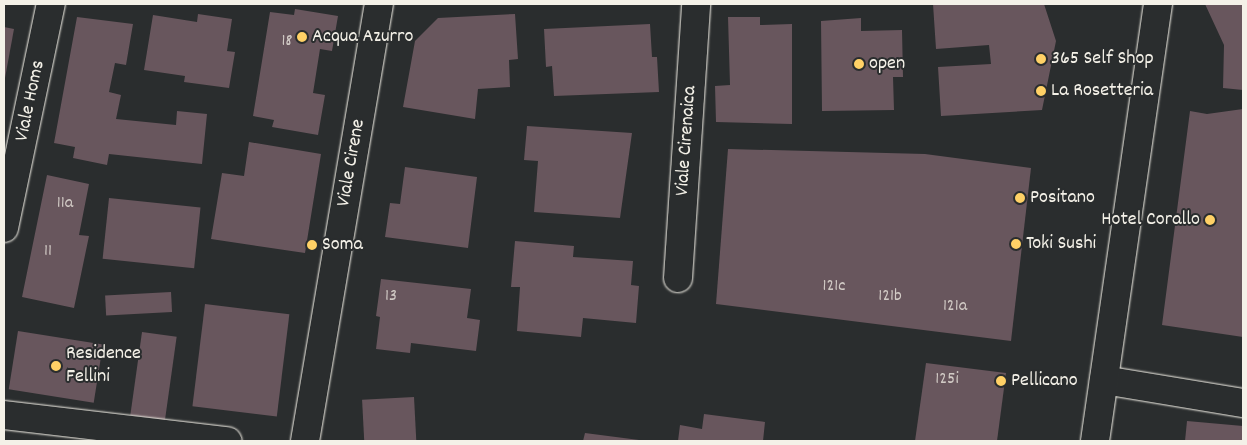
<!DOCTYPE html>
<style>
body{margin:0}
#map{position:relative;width:1247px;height:445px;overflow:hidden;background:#2a2d2e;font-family:Dekko,sans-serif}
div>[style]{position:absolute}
.building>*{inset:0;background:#68565d;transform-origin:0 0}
.roads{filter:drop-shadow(0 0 1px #f4f1e8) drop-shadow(0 0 1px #f4f1e8)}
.street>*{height:28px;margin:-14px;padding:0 14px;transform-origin:14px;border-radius:14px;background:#2a2d2e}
.secondary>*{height:28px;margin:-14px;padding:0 14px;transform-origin:14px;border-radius:14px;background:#2a2d2e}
.dots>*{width:14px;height:14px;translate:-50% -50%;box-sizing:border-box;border:2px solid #2a2d2e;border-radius:50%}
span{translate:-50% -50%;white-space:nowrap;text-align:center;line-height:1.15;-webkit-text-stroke:4px #2a2d2e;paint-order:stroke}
.number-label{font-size:18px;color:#d1cac5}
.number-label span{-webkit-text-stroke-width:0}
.poi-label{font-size:20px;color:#f4f1e8}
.left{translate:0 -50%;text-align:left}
.right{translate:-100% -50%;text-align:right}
.street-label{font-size:20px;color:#f4f1e8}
.frame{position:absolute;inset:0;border:5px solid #f4f1e8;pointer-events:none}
</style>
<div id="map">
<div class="building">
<div style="clip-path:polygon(933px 4px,1044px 4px,1056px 41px,1042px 110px,941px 116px,938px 67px,991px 64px,989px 45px,936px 49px)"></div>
<div style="clip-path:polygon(1205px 4px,1243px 4px,1243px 90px,1223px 88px,1224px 45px)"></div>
<div style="clip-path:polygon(295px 9px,338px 16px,332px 51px,320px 49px,313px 93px,325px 95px,318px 135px,272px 127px,274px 120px,253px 116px,270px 12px,294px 15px)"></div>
<div style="clip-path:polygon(198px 14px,232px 19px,227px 51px,235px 52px,229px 88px,184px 82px,185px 76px,144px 70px,153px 15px,197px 22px)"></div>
<div style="clip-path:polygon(515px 14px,518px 59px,509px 60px,510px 87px,478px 89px,475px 119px,403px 107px,415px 41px,438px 18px)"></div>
<div style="clip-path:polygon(77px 17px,133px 24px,126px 65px,115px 63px,109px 92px,121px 95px,116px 119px,176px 125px,177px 111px,207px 114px,202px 164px,109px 154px,107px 165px,73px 158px,75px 147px,54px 143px)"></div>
<div style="clip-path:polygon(728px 17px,760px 17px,760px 25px,792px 24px,792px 124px,716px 122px,715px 86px,730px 85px)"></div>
<div style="clip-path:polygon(861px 18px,861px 31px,902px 30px,903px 77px,893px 77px,894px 110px,822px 111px,821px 21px)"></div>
<div style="clip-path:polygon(650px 24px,652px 57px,657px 57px,659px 92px,554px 96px,552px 66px,546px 67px,544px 29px)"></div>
<div style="clip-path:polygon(4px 27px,14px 29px,5px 78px,4px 78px)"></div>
<div style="clip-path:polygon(1243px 109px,1243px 337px,1162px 325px,1190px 111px,1207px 114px)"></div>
<div style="clip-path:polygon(527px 126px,632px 133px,620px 218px,534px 212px,538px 161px,524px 160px)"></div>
<div style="clip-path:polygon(249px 142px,321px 154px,305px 253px,211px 239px,222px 173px,244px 176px)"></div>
<div style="clip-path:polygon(728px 149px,925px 154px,1031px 168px,1011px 341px,716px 304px)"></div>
<div style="clip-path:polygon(405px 167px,477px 177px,468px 248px,385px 237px,390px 203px,400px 204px)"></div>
<div style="clip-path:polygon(47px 175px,89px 184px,79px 235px,89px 236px,74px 308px,22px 297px)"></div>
<div style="left:109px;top:198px;width:92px;height:61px;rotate:6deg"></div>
<div style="clip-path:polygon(515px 241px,574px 246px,573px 257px,633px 261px,631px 285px,639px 286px,636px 323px,583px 318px,581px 337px,517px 331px,520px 287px,511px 287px)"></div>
<div style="clip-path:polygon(381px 279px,471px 289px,467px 318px,480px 320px,476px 351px,411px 343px,410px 353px,376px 349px,380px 317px,376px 316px)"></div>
<div style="left:171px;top:292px;width:20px;height:66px;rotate:87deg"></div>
<div style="left:205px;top:304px;width:85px;height:103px;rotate:7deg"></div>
<div style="left:18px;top:331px;width:86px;height:59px;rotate:9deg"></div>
<div style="left:142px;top:332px;width:35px;height:84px;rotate:8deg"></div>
<div style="clip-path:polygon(926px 363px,1006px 373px,997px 441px,915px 441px)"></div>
<div style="left:414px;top:397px;width:44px;height:52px;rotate:87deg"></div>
<div style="clip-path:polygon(704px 414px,765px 422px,763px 441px,678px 441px,680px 425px,702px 429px)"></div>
<div style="clip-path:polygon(1187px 421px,1243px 426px,1243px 441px,1185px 441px)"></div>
<div style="clip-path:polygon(585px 433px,639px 440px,639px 441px,583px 441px)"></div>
</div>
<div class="roads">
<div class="street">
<div style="left:4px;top:228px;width:229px;rotate:-78.2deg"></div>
<div style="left:678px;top:278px;width:275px;rotate:-86.2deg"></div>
<div style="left:1104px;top:380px;width:141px;rotate:9.4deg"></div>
<div style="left:4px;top:415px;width:225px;rotate:6.7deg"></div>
<div style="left:305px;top:441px;width:443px;rotate:-80.4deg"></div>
</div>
<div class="secondary">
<div style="left:1095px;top:441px;width:442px;rotate:-81.8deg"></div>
</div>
</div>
<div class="dots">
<div style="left:302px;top:37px;background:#ffd166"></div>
<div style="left:1041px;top:59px;background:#ffd166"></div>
<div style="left:859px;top:64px;background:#ffd166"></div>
<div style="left:1041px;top:91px;background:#ffd166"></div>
<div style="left:1020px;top:198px;background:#ffd166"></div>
<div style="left:1210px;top:220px;background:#ffd166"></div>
<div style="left:1016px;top:244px;background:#ffd166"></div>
<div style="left:312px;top:245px;background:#ffd166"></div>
<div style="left:56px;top:366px;background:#ffd166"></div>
<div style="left:1001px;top:381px;background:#ffd166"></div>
</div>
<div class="number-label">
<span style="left:287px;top:42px">18</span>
<span style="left:65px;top:204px">11a</span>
<span style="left:48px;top:252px">11</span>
<span style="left:834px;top:287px">121c</span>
<span style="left:391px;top:297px">13</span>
<span style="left:890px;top:297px">121b</span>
<span style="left:955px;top:307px">121a</span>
<span style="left:947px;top:380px">125i</span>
</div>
<div class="poi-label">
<span class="left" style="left:312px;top:37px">Acqua Azurro</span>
<span class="left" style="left:1051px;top:59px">365 Self Shop</span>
<span class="left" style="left:869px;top:64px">open</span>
<span class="left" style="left:1051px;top:91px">La Rosetteria</span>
<span class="left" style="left:1030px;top:198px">Positano</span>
<span class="right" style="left:1200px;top:220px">Hotel Corallo</span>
<span class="left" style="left:1026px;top:244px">Toki Sushi</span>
<span class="left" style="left:322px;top:245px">Soma</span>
<span class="left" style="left:66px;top:366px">Residence<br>Fellini</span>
<span class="left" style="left:1011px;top:381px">Pellicano</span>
</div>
<div class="street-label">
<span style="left:31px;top:101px;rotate:-78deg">Viale Homs</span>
<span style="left:687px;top:141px;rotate:-86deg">Viale Cirenaica</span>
<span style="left:352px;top:163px;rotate:-80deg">Viale Cirene</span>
</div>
<div class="frame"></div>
</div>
